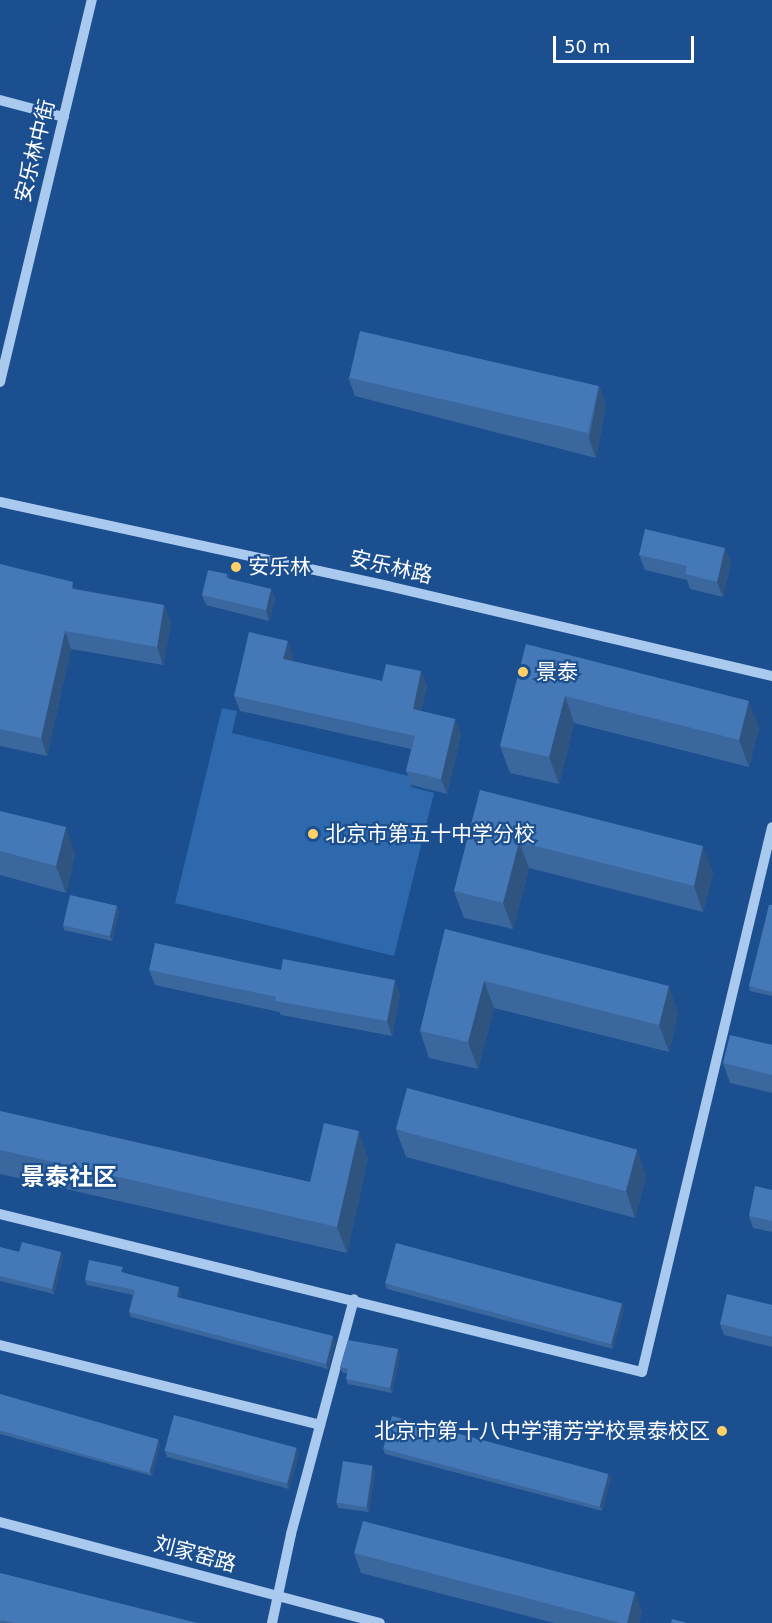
<!DOCTYPE html>
<meta charset="utf-8">
<style>
body{margin:0}
#map{position:relative;width:772px;height:1623px;overflow:hidden;background:#1b4f8f;font-family:"DejaVu Sans","Noto Sans SC",sans-serif}
div>[style]{position:absolute}
.green>*{inset:0;background:#2e69ad}
.minor>*{height:10px;margin:-5px;padding:0 5px;transform-origin:5px;border-radius:5px;background:#a9c9ee}
.wall>*{inset:0;background:#3a679d}
.shaded-wall>*{inset:0;background:#305480}
.building>*{inset:0;background:#4478b7;transform-origin:0 0}
.dots>*{width:16px;height:16px;translate:-50% -50%;box-sizing:border-box;border:3px solid #1b4f8f;border-radius:50%}
span{translate:-50% -50%;white-space:nowrap;text-align:center;line-height:1.15;-webkit-text-stroke:4.5px #1b4f8f;paint-order:stroke}
.street-label{font-size:21px;color:#fff}
.poi-label{font-size:21px;color:#fff}
.left{translate:0 -50%;text-align:left}
.right{translate:-100% -50%;text-align:right}
.quarter-label{font-size:24px;color:#fff;font-weight:700}
.scale{position:absolute;left:553px;top:36px;width:141px;height:27px;box-sizing:border-box;border:3px solid #fff;border-top:0;padding-left:8px;font-size:18px;line-height:21px;white-space:nowrap;color:#fff;-webkit-text-stroke:4px #1b4f8f;paint-order:stroke}
</style>
<div id="map">
<div class="green">
<div style="clip-path:polygon(222px 708px,237px 711px,232px 733px,413px 777px,411px 787px,434px 793px,394px 956px,175px 903px)"></div>
</div>
<div class="minor">
<div style="left:0;top:100px;width:66px;rotate:14.9deg"></div>
<div style="left:0;top:382px;width:393px;rotate:-76.5deg"></div>
<div style="left:0;top:502px;width:397px;rotate:12.2deg"></div>
<div style="left:388px;top:586px;width:394px;rotate:13.2deg"></div>
<div style="left:0;top:1214px;width:661px;rotate:13.83deg"></div>
<div style="left:642px;top:1372px;width:560px;rotate:-76.58deg"></div>
<div style="left:0;top:1345px;width:330px;rotate:14deg"></div>
<div style="left:0;top:1522px;width:393px;rotate:14.9deg"></div>
<div style="left:272px;top:1623px;width:91px;rotate:-77.9deg"></div>
<div style="left:291px;top:1534px;width:243px;rotate:-75deg"></div>
</div>
<div class="wall">
<div style="clip-path:polygon(348px 377px,599px 386px,606px 405px,596px 458px,355px 396px)"></div>
<div style="clip-path:polygon(639px 555px,731px 562px,723px 597px,690px 589px,687px 580px,645px 570px)"></div>
<div style="clip-path:polygon(0 564px,76px 589px,164px 605px,171px 623px,163px 665px,71px 649px,47px 756px,0 746px)"></div>
<div style="clip-path:polygon(227px 574px,229px 579px,271px 589px,275px 599px,269px 621px,206px 605px,202px 595px)"></div>
<div style="clip-path:polygon(526px 644px,759px 727px,749px 767px,574px 723px,559px 784px,510px 773px,500px 746px)"></div>
<div style="clip-path:polygon(293px 656px,292px 661px,382px 681px,421px 671px,427px 686px,421px 711px,455px 719px,461px 734px,447px 794px,412px 785px,406px 771px,411px 749px,240px 711px,234px 696px)"></div>
<div style="clip-path:polygon(480px 790px,713px 873px,703px 912px,529px 868px,513px 929px,464px 918px,454px 891px)"></div>
<div style="clip-path:polygon(0 811px,75px 854px,66px 893px,0 875px)"></div>
<div style="clip-path:polygon(772px 905px,772px 996px,750px 991px,749px 986px)"></div>
<div style="clip-path:polygon(117px 906px,119px 911px,112px 941px,64px 930px,63px 925px)"></div>
<div style="clip-path:polygon(445px 929px,678px 1013px,669px 1052px,494px 1008px,478px 1069px,429px 1058px,420px 1031px)"></div>
<div style="clip-path:polygon(149px 970px,281px 970px,400px 995px,392px 1036px,281px 1015px,279px 1012px,155px 985px)"></div>
<div style="clip-path:polygon(772px 1045px,772px 1093px,730px 1083px,723px 1063px)"></div>
<div style="clip-path:polygon(0 1111px,310px 1182px,368px 1158px,347px 1253px,0 1174px)"></div>
<div style="clip-path:polygon(396px 1130px,637px 1150px,646px 1177px,635px 1218px,406px 1157px)"></div>
<div style="clip-path:polygon(772px 1190px,772px 1232px,753px 1228px,749px 1216px)"></div>
<div style="clip-path:polygon(0 1247px,19px 1252px,61px 1252px,63px 1257px,54px 1294px,0 1281px)"></div>
<div style="clip-path:polygon(124px 1272px,124px 1273px,181px 1292px,180px 1298px,335px 1341px,328px 1369px,131px 1317px,129px 1312px,133px 1295px,87px 1285px,85px 1280px)"></div>
<div style="clip-path:polygon(385px 1284px,624px 1308px,613px 1349px,387px 1289px)"></div>
<div style="clip-path:polygon(772px 1304px,772px 1347px,724px 1335px,720px 1324px,772px 1305px)"></div>
<div style="clip-path:polygon(400px 1355px,392px 1393px,348px 1384px,346px 1379px,348px 1374px,342px 1372px,340px 1367px)"></div>
<div style="clip-path:polygon(0 1394px,160px 1444px,152px 1476px,0 1434px)"></div>
<div style="clip-path:polygon(383px 1449px,611px 1478px,602px 1511px,385px 1454px)"></div>
<div style="clip-path:polygon(165px 1451px,299px 1453px,289px 1489px,167px 1457px)"></div>
<div style="clip-path:polygon(375px 1471px,369px 1512px,338px 1508px,336px 1502px)"></div>
<div style="clip-path:polygon(354px 1553px,642px 1611px,639px 1623px,554px 1623px,361px 1573px)"></div>
<div style="clip-path:polygon(0 1573px,197px 1623px,0 1623px)"></div>
</div>
<div class="shaded-wall">
<div style="clip-path:polygon(599px 386px,606px 405px,596px 458px,589px 439px)"></div>
<div style="clip-path:polygon(725px 548px,731px 562px,723px 597px,717px 582px)"></div>
<div style="clip-path:polygon(271px 589px,275px 599px,269px 621px,266px 610px)"></div>
<div style="clip-path:polygon(164px 605px,171px 623px,163px 665px,157px 647px)"></div>
<div style="clip-path:polygon(65px 631px,71px 649px,47px 756px,41px 738px)"></div>
<div style="clip-path:polygon(288px 641px,293px 656px,289px 674px,283px 659px)"></div>
<div style="clip-path:polygon(421px 671px,427px 686px,418px 724px,413px 709px)"></div>
<div style="clip-path:polygon(565px 696px,574px 723px,559px 784px,549px 757px)"></div>
<div style="clip-path:polygon(749px 701px,759px 727px,749px 767px,739px 740px)"></div>
<div style="clip-path:polygon(455px 719px,461px 734px,447px 794px,441px 779px)"></div>
<div style="clip-path:polygon(66px 827px,75px 854px,66px 893px,56px 866px)"></div>
<div style="clip-path:polygon(519px 842px,529px 868px,513px 929px,503px 903px)"></div>
<div style="clip-path:polygon(703px 846px,713px 873px,703px 912px,694px 886px)"></div>
<div style="clip-path:polygon(117px 906px,119px 911px,112px 941px,110px 936px)"></div>
<div style="clip-path:polygon(395px 980px,400px 995px,392px 1036px,387px 1021px)"></div>
<div style="clip-path:polygon(484px 981px,494px 1008px,478px 1069px,468px 1042px)"></div>
<div style="clip-path:polygon(669px 986px,678px 1013px,669px 1052px,659px 1025px)"></div>
<div style="clip-path:polygon(359px 1131px,368px 1158px,347px 1253px,337px 1227px)"></div>
<div style="clip-path:polygon(637px 1150px,646px 1177px,635px 1218px,626px 1191px)"></div>
<div style="clip-path:polygon(61px 1252px,63px 1257px,54px 1294px,52px 1289px)"></div>
<div style="clip-path:polygon(179px 1287px,181px 1292px,179px 1302px,177px 1297px)"></div>
<div style="clip-path:polygon(622px 1302px,624px 1308px,613px 1349px,611px 1344px)"></div>
<div style="clip-path:polygon(333px 1336px,335px 1341px,328px 1369px,326px 1364px)"></div>
<div style="clip-path:polygon(398px 1349px,400px 1355px,392px 1393px,390px 1388px)"></div>
<div style="clip-path:polygon(159px 1439px,160px 1444px,152px 1476px,150px 1471px)"></div>
<div style="clip-path:polygon(297px 1448px,299px 1453px,289px 1489px,287px 1484px)"></div>
<div style="clip-path:polygon(373px 1466px,375px 1471px,369px 1512px,367px 1507px)"></div>
<div style="clip-path:polygon(609px 1473px,611px 1478px,602px 1511px,600px 1506px)"></div>
<div style="clip-path:polygon(635px 1592px,642px 1611px,639px 1623px,627px 1623px)"></div>
</div>
<div class="building">
<div style="left:360px;top:331px;width:245px;height:48px;rotate:13deg"></div>
<div style="clip-path:polygon(645px 529px,725px 548px,717px 582px,685px 574px,687px 566px,639px 555px)"></div>
<div style="clip-path:polygon(0 564px,73px 582px,72px 589px,164px 605px,157px 647px,65px 631px,41px 738px,0 729px)"></div>
<div style="clip-path:polygon(208px 570px,227px 574px,226px 578px,271px 589px,266px 610px,202px 595px)"></div>
<div style="clip-path:polygon(249px 632px,288px 641px,283px 659px,382px 681px,386px 664px,421px 671px,413px 709px,455px 719px,441px 779px,406px 771px,415px 736px,234px 696px)"></div>
<div style="clip-path:polygon(526px 644px,749px 701px,739px 740px,565px 696px,549px 757px,500px 746px)"></div>
<div style="clip-path:polygon(480px 790px,703px 846px,694px 886px,519px 842px,503px 903px,454px 891px)"></div>
<div style="clip-path:polygon(0 811px,66px 827px,56px 866px,0 851px)"></div>
<div style="left:70px;top:895px;width:48px;height:31px;rotate:13deg"></div>
<div style="clip-path:polygon(769px 905px,772px 905px,772px 992px,749px 986px)"></div>
<div style="clip-path:polygon(445px 929px,669px 986px,659px 1025px,484px 981px,468px 1042px,420px 1031px)"></div>
<div style="clip-path:polygon(155px 943px,281px 970px,283px 959px,395px 980px,387px 1021px,275px 1001px,276px 997px,149px 970px)"></div>
<div style="clip-path:polygon(730px 1035px,772px 1045px,772px 1075px,723px 1063px)"></div>
<div style="left:407px;top:1088px;width:238px;height:43px;rotate:15deg"></div>
<div style="clip-path:polygon(0 1111px,310px 1182px,324px 1123px,359px 1131px,337px 1227px,0 1150px)"></div>
<div style="clip-path:polygon(755px 1186px,772px 1190px,772px 1221px,749px 1216px)"></div>
<div style="clip-path:polygon(22px 1242px,61px 1252px,52px 1289px,0 1276px,0 1247px,19px 1252px)"></div>
<div style="left:396px;top:1243px;width:234px;height:42px;rotate:15deg"></div>
<div style="clip-path:polygon(89px 1260px,123px 1267px,121px 1272px,179px 1287px,177px 1297px,333px 1336px,326px 1364px,129px 1312px,135px 1290px,85px 1280px)"></div>
<div style="clip-path:polygon(727px 1294px,772px 1305px,772px 1304px,772px 1337px,720px 1324px)"></div>
<div style="clip-path:polygon(348px 1340px,398px 1349px,390px 1388px,346px 1379px,348px 1369px,340px 1367px)"></div>
<div style="left:0;top:1394px;width:165px;height:35px;rotate:16deg"></div>
<div style="left:174px;top:1415px;width:127px;height:37px;rotate:15deg"></div>
<div style="left:392px;top:1416px;width:224px;height:34px;rotate:15deg"></div>
<div style="left:343px;top:1461px;width:30px;height:42px;rotate:9deg"></div>
<div style="clip-path:polygon(363px 1521px,635px 1592px,627px 1623px,621px 1623px,354px 1553px)"></div>
<div style="clip-path:polygon(0 1573px,197px 1623px,14px 1623px,1px 1620px,0 1623px)"></div>
<div style="clip-path:polygon(672px 1619px,687px 1623px,671px 1623px)"></div>
</div>
<div class="dots">
<div style="left:236px;top:567px;background:#ffd166"></div>
<div style="left:523px;top:672px;background:#ffd166"></div>
<div style="left:313px;top:834px;background:#ffd166"></div>
<div style="left:722px;top:1431px;background:#ffd166"></div>
</div>
<div class="street-label">
<span style="left:35px;top:151px;rotate:-76deg">安乐林中街</span>
<span style="left:391px;top:567px;rotate:13deg">安乐林路</span>
<span style="left:195px;top:1554px;rotate:15deg">刘家窑路</span>
</div>
<div class="poi-label">
<span class="left" style="left:248px;top:567px">安乐林</span>
<span class="left" style="left:536px;top:672px">景泰</span>
<span class="left" style="left:325px;top:834px">北京市第五十中学分校</span>
<span class="right" style="left:710px;top:1431px">北京市第十八中学蒲芳学校景泰校区</span>
</div>
<div class="quarter-label">
<span style="left:69px;top:1178px">景泰社区</span>
</div>
<div class="scale">50 m</div>
</div>
